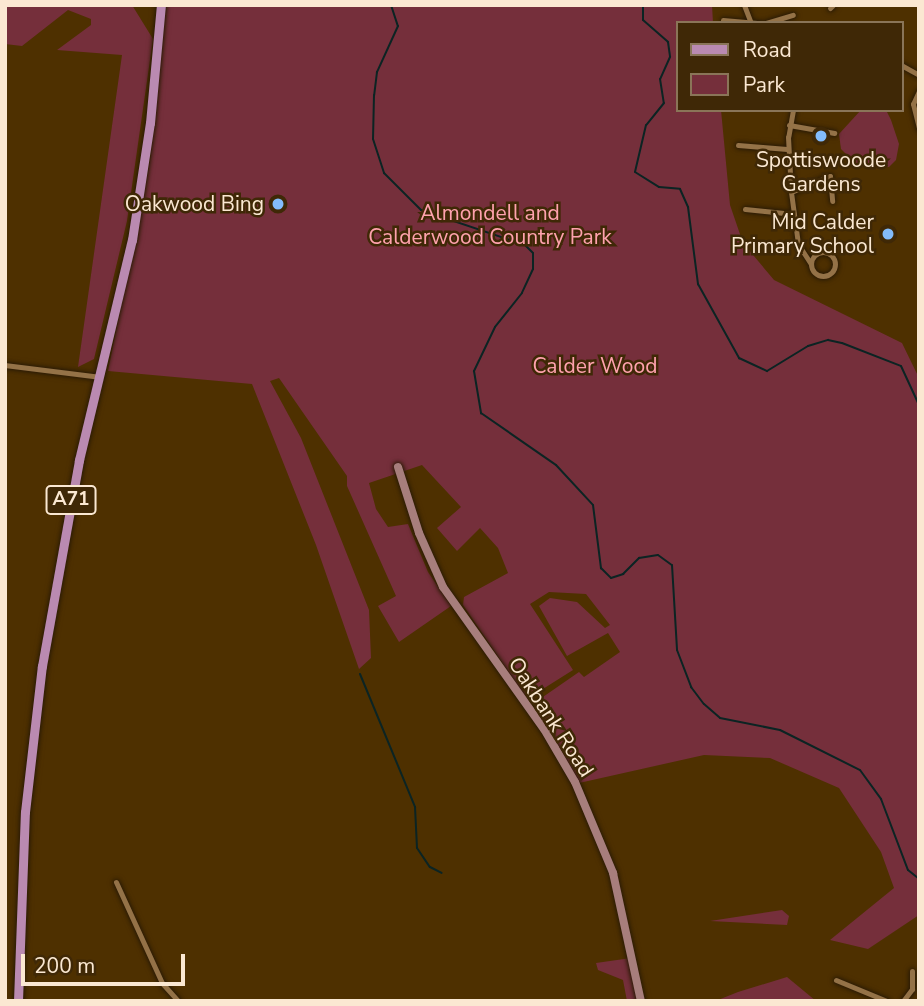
<!DOCTYPE html>
<style>
body{margin:0}
#map{position:relative;width:924px;height:1006px;overflow:hidden;background:#4e3000;font-family:"Nunito Sans",sans-serif}
div>[style]{position:absolute}
.green>*{inset:0;background:#752f3b}
.stream>*{height:2px;margin:-1px;padding:0 1px;transform-origin:1px;border-radius:1px;background:#0b2423}
.roads{filter:drop-shadow(0 0 2px #2b1b05) drop-shadow(0 0 2px #2b1b05)}
.street>*{height:5px;margin:-2.5px;padding:0 2.5px;transform-origin:2.5px;border-radius:2.5px;background:#947247}
.street>.ring{margin:-2.5px;padding:0;box-sizing:content-box;background:none;border:5px solid #947247;border-radius:50%}
.secondary>*{height:8px;margin:-4px;padding:0 4px;transform-origin:4px;border-radius:4px;background:#a77e7c}
.primary>*{height:9px;margin:-4.5px;padding:0 4.5px;transform-origin:4.5px;border-radius:4.5px;background:#ba8ab1}
.dots>*{width:19px;height:19px;translate:-50% -50%;box-sizing:border-box;border:4px solid #3f2806;border-radius:50%}
span{translate:-50% -50%;white-space:nowrap;text-align:center;line-height:1.15;-webkit-text-stroke:5px #3f2806;paint-order:stroke}
.shield-label span{padding:2px 5px;background:#3f2806;border:2px solid;border-radius:5px;-webkit-text-stroke-width:0}
.shield-label{font-size:19px;color:#fbe8d2;font-weight:700}
.poi-label{font-size:21px;color:#fbe8d2}
.right{translate:-100% -50%;text-align:right}
.park-label{font-size:21px;color:#ffa2ae}
.street-label{font-size:21px;color:#fbe8d2}
.frame{position:absolute;inset:0;border:7px solid #fbe8d2;pointer-events:none}
.legend{position:absolute;left:676px;top:21px;width:228px;height:91px;box-sizing:border-box;background:#3f2806;border:2px solid #8a7558;margin:0;padding:9px 12px;list-style:none;font-size:21px;color:#fbe8d2}
.legend li{display:flex;align-items:center;gap:14px;height:35px}
.legend b{width:35px;border:2px solid #8a7558}
.scale{position:absolute;left:21px;top:954px;width:164px;height:32px;box-sizing:border-box;border:4px solid #fbe8d2;border-top:0;padding-left:9px;font-size:21px;line-height:24px;white-space:nowrap;color:#fbe8d2;-webkit-text-stroke:5px #3f2806;paint-order:stroke}
</style>
<div id="map">
<div class="green">
<div style="clip-path:polygon(5px 5px,132px 5px,153px 39px,127px 221px,94px 359px,78px 367px,122px 55px,57px 50px,91px 25px,91px 19px,68px 10px,22px 46px,5px 44px)"></div>
<div style="clip-path:polygon(166px 5px,712px 5px,713px 23px,677px 23px,677px 110px,721px 110px,730px 205px,743px 243px,774px 280px,902px 343px,919px 378px,919px 915px,868px 949px,830px 940px,894px 888px,881px 852px,839px 788px,770px 758px,704px 755px,579px 783px,535px 709px,540px 699px,579px 672px,584px 677px,620px 652px,608px 633px,567px 656px,539px 606px,550px 598px,577px 602px,605px 628px,610px 625px,586px 594px,549px 592px,530px 604px,573px 670px,527px 699px,463px 605px,464px 597px,508px 573px,498px 548px,480px 528px,457px 551px,437px 528px,461px 507px,422px 465px,369px 483px,376px 509px,388px 527px,408px 524px,428px 572px,451px 606px,399px 642px,378px 606px,396px 596px,347px 486px,347px 476px,279px 378px,270px 381px,301px 438px,369px 610px,371px 658px,359px 669px,316px 545px,252px 384px,108px 371px,150px 161px)"></div>
<div style="clip-path:polygon(861px 110px,886px 110px,891px 120px,899px 144px,896px 160px,889px 167px,859px 167px,841px 149px,839px 134px)"></div>
<div style="clip-path:polygon(782px 910px,789px 916px,787px 925px,710px 921px)"></div>
<div style="clip-path:polygon(631px 958px,636px 995px,636px 1001px,627px 1001px,623px 980px,598px 970px,596px 963px)"></div>
<div style="clip-path:polygon(787px 977px,816px 1001px,718px 1000px,738px 992px)"></div>
</div>
<div class="stream">
<div style="left:391px;top:5px;width:22px;rotate:72deg"></div>
<div style="left:398px;top:26px;width:51px;rotate:114.5deg"></div>
<div style="left:377px;top:72px;width:23px;rotate:97deg"></div>
<div style="left:374px;top:95px;width:44px;rotate:91.3deg"></div>
<div style="left:373px;top:139px;width:36px;rotate:72deg"></div>
<div style="left:384px;top:173px;width:52px;rotate:45deg"></div>
<div style="left:421px;top:210px;width:110px;rotate:18.6deg"></div>
<div style="left:525px;top:245px;width:11px;rotate:45deg"></div>
<div style="left:533px;top:253px;width:16px;rotate:90deg"></div>
<div style="left:533px;top:269px;width:26px;rotate:115deg"></div>
<div style="left:522px;top:293px;width:43px;rotate:128.5deg"></div>
<div style="left:495px;top:327px;width:49px;rotate:115.5deg"></div>
<div style="left:474px;top:371px;width:43px;rotate:80.5deg"></div>
<div style="left:481px;top:413px;width:91px;rotate:34.7deg"></div>
<div style="left:556px;top:465px;width:54px;rotate:47.2deg"></div>
<div style="left:593px;top:505px;width:64px;rotate:82.8deg"></div>
<div style="left:601px;top:568px;width:14px;rotate:45deg"></div>
<div style="left:611px;top:578px;width:13px;rotate:-18deg"></div>
<div style="left:623px;top:574px;width:23px;rotate:-45deg"></div>
<div style="left:639px;top:558px;width:19px;rotate:-9deg"></div>
<div style="left:658px;top:555px;width:17px;rotate:36deg"></div>
<div style="left:672px;top:565px;width:85px;rotate:86.6deg"></div>
<div style="left:677px;top:650px;width:40px;rotate:69deg"></div>
<div style="left:691px;top:687px;width:21px;rotate:53deg"></div>
<div style="left:704px;top:704px;width:21px;rotate:41deg"></div>
<div style="left:720px;top:718px;width:61px;rotate:11.3deg"></div>
<div style="left:780px;top:730px;width:89px;rotate:26.6deg"></div>
<div style="left:860px;top:770px;width:36px;rotate:54deg"></div>
<div style="left:881px;top:799px;width:76px;rotate:69.2deg"></div>
<div style="left:908px;top:870px;width:14px;rotate:39deg"></div>
<div style="left:643px;top:5px;width:15px;rotate:90deg"></div>
<div style="left:643px;top:20px;width:33px;rotate:41deg"></div>
<div style="left:668px;top:42px;width:15px;rotate:82deg"></div>
<div style="left:670px;top:57px;width:24px;rotate:114deg"></div>
<div style="left:660px;top:79px;width:24px;rotate:81deg"></div>
<div style="left:664px;top:103px;width:28px;rotate:129deg"></div>
<div style="left:646px;top:125px;width:48px;rotate:103.2deg"></div>
<div style="left:635px;top:172px;width:28px;rotate:32deg"></div>
<div style="left:659px;top:187px;width:21px;rotate:5deg"></div>
<div style="left:680px;top:189px;width:20px;rotate:66deg"></div>
<div style="left:688px;top:207px;width:78px;rotate:82.6deg"></div>
<div style="left:698px;top:284px;width:85px;rotate:61deg"></div>
<div style="left:739px;top:358px;width:31px;rotate:25deg"></div>
<div style="left:767px;top:371px;width:48px;rotate:-31.4deg"></div>
<div style="left:808px;top:346px;width:21px;rotate:-17deg"></div>
<div style="left:828px;top:340px;width:14px;rotate:12deg"></div>
<div style="left:842px;top:343px;width:63px;rotate:21.3deg"></div>
<div style="left:901px;top:366px;width:43px;rotate:65.2deg"></div>
<div style="left:360px;top:674px;width:144px;rotate:67.5deg"></div>
<div style="left:415px;top:807px;width:41px;rotate:87.2deg"></div>
<div style="left:417px;top:848px;width:23px;rotate:56deg"></div>
<div style="left:430px;top:867px;width:13px;rotate:27deg"></div>
</div>
<div class="roads">
<div class="street">
<div style="left:744px;top:5px;width:17px;rotate:69deg"></div>
<div style="left:830px;top:8px;width:4px;rotate:-45deg"></div>
<div style="left:723px;top:20px;width:37px;rotate:5deg"></div>
<div style="left:766px;top:23px;width:28px;rotate:-17deg"></div>
<div style="left:901px;top:65px;width:21px;rotate:29deg"></div>
<div style="left:919px;top:91px;width:14px;rotate:115deg"></div>
<div style="left:913px;top:104px;width:25px;rotate:76deg"></div>
<div style="left:793px;top:110px;width:27px;rotate:100deg"></div>
<div style="left:788px;top:137px;width:55px;rotate:86.9deg"></div>
<div style="left:791px;top:192px;width:52px;rotate:82.3deg"></div>
<div style="left:798px;top:244px;width:24px;rotate:57deg"></div>
<div style="left:789px;top:125px;width:46px;rotate:10.1deg"></div>
<div style="left:738px;top:145px;width:49px;rotate:4.7deg"></div>
<div style="left:791px;top:192px;width:42px;rotate:-22.3deg"></div>
<div style="left:830px;top:176px;width:25px;rotate:85deg"></div>
<div style="left:745px;top:209px;width:49px;rotate:5.8deg"></div>
<div class="ring" style="left:811px;top:252px;width:19px;height:19px"></div>
<div style="left:5px;top:365px;width:96px;rotate:7.2deg"></div>
<div style="left:116px;top:882px;width:111px;rotate:65.5deg"></div>
<div style="left:162px;top:983px;width:24px;rotate:48deg"></div>
<div style="left:836px;top:980px;width:55px;rotate:22.4deg"></div>
<div style="left:903px;top:1001px;width:15px;rotate:-53deg"></div>
<div style="left:912px;top:989px;width:18px;rotate:-90deg"></div>
</div>
<div class="secondary">
<div style="left:398px;top:467px;width:69px;rotate:72.3deg"></div>
<div style="left:419px;top:533px;width:59px;rotate:66deg"></div>
<div style="left:443px;top:587px;width:174px;rotate:54.6deg"></div>
<div style="left:544px;top:729px;width:61px;rotate:59.7deg"></div>
<div style="left:575px;top:782px;width:99px;rotate:67.3deg"></div>
<div style="left:613px;top:873px;width:131px;rotate:77.7deg"></div>
</div>
<div class="primary">
<div style="left:18px;top:1001px;width:189px;rotate:-87.9deg"></div>
<div style="left:25px;top:812px;width:147px;rotate:-83.4deg"></div>
<div style="left:42px;top:666px;width:209px;rotate:-79.8deg"></div>
<div style="left:79px;top:460px;width:226px;rotate:-76.5deg"></div>
<div style="left:132px;top:240px;width:118px;rotate:-81.3deg"></div>
<div style="left:150px;top:123px;width:119px;rotate:-84.7deg"></div>
</div>
</div>
<div class="dots">
<div style="left:821px;top:136px;background:#83bcfb"></div>
<div style="left:278px;top:204px;background:#83bcfb"></div>
<div style="left:888px;top:234px;background:#83bcfb"></div>
</div>
<div class="shield-label">
<span style="left:71px;top:500px">A71</span>
</div>
<div class="poi-label">
<span style="left:821px;top:172px">Spottiswoode<br>Gardens</span>
<span class="right" style="left:264px;top:204px">Oakwood Bing</span>
<span class="right" style="left:874px;top:234px">Mid Calder<br>Primary School</span>
</div>
<div class="park-label">
<span style="left:490px;top:225px">Almondell and<br>Calderwood Country Park</span>
<span style="left:595px;top:366px">Calder Wood</span>
</div>
<div class="street-label">
<span style="left:551px;top:717px;rotate:57deg">Oakbank Road</span>
</div>
<div class="frame"></div>
<ul class="legend">
<li><b style="height:9px;background:#ba8ab1"></b>Road</li>
<li><b style="height:19px;background:#752f3b"></b>Park</li>
</ul>
<div class="scale">200 m</div>
</div>
